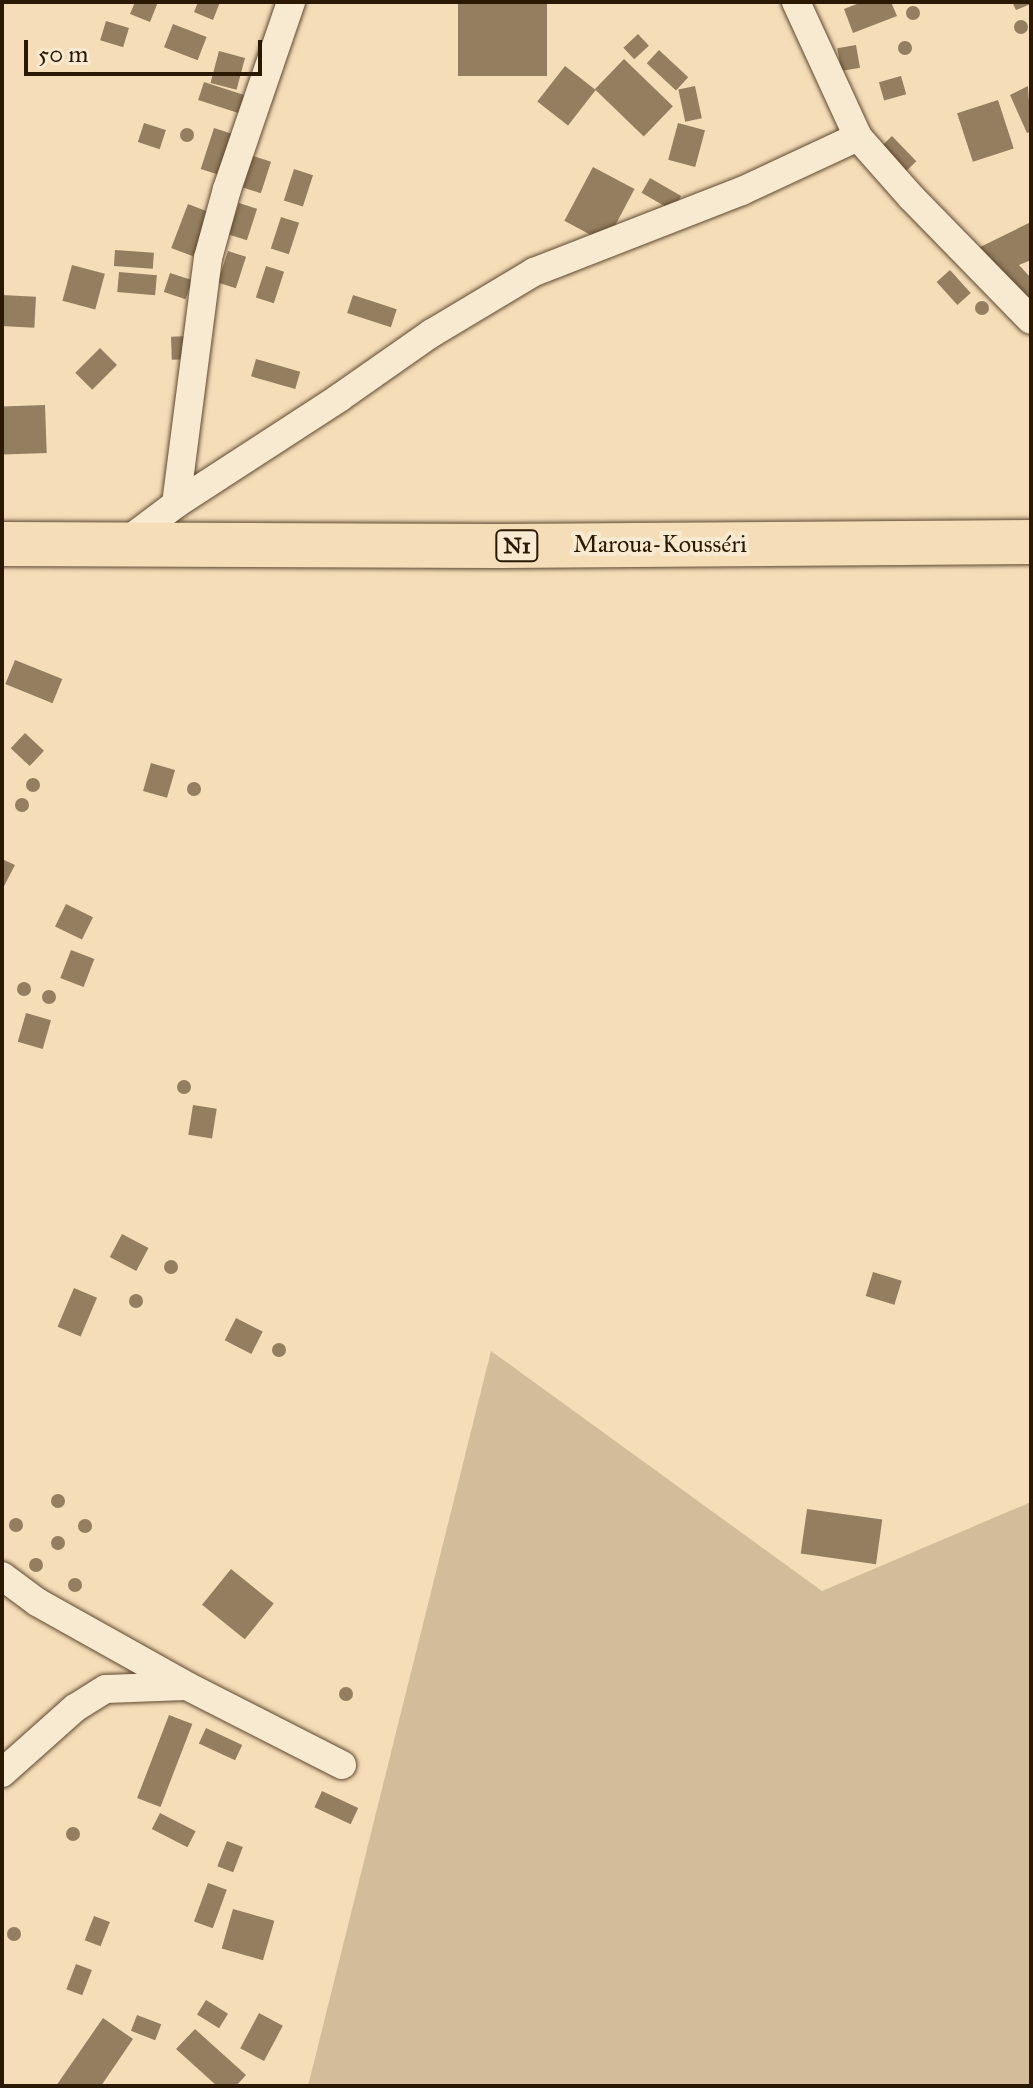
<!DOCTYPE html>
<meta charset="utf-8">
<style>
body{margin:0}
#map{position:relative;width:1033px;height:2088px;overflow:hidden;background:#f5ddb8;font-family:"IM FELL Great Primer",serif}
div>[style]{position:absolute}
.green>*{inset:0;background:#d3bc99}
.building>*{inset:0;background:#947e60;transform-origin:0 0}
.round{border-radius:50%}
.roads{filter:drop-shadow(0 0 2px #5e492f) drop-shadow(0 0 2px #5e492f)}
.street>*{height:28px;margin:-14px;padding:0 14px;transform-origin:14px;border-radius:14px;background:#f8e9d1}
.highway>*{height:44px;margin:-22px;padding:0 22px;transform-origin:22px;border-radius:22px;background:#f5ddb8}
span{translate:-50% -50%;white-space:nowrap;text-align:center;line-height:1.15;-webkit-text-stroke:8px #f8e9d1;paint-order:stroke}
.shield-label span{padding:2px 6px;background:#f8e9d1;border:2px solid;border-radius:6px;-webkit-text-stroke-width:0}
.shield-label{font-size:22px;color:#2b1801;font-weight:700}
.street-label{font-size:24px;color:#2b1801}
.frame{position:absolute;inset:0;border:4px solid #2b1801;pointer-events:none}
.scale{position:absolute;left:24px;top:40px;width:238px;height:36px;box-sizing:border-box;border:4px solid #2b1801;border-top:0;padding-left:10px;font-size:24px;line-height:28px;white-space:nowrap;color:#2b1801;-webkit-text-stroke:6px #f8e9d1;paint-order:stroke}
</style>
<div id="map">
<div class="green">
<div style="clip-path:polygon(491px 1351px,822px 1591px,1031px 1502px,1031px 2086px,308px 2086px)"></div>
</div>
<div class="building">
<div style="clip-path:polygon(135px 2px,158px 2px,150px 22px,130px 14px)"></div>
<div style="clip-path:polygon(198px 2px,220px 2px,213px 20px,194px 12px)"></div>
<div style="left:458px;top:2px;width:89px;height:74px"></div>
<div style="clip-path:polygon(862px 2px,891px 2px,897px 16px,853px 33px,844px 9px)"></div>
<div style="clip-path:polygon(1012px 2px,1031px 2px,1031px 4px,1016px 10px)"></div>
<div class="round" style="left:906px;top:6px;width:14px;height:14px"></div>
<div class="round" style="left:1014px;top:20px;width:14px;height:14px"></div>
<div style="left:106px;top:21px;width:24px;height:20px;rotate:17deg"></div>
<div style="left:173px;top:24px;width:36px;height:25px;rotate:21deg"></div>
<div style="left:638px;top:34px;width:16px;height:20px;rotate:47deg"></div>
<div class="round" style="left:898px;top:41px;width:14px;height:14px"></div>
<div style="left:856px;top:45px;width:23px;height:19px;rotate:80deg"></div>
<div style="left:659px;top:50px;width:40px;height:18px;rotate:43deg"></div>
<div style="left:219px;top:51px;width:27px;height:33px;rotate:15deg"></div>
<div style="left:624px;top:59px;width:68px;height:42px;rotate:44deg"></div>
<div style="left:565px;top:66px;width:39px;height:45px;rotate:38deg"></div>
<div style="left:901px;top:76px;width:19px;height:23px;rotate:74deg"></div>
<div style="left:204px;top:82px;width:43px;height:19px;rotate:18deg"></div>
<div style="left:695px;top:86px;width:33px;height:17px;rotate:78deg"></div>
<div style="clip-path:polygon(1028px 86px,1031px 132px,1027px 133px,1010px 95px)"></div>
<div style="left:998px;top:100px;width:51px;height:43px;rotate:72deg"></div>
<div style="left:144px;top:123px;width:23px;height:20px;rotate:18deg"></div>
<div style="left:678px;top:123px;width:28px;height:38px;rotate:15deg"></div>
<div style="left:214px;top:128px;width:23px;height:43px;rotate:18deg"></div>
<div class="round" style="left:180px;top:128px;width:14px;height:14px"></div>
<div style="left:892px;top:136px;width:35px;height:19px;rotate:46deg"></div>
<div style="left:253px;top:156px;width:19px;height:33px;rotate:18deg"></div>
<div style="left:593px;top:167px;width:47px;height:61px;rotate:28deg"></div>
<div style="left:294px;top:169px;width:20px;height:33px;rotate:18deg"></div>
<div style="left:650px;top:178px;width:36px;height:17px;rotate:30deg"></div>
<div style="left:239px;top:203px;width:19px;height:33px;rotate:18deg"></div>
<div style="left:188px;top:204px;width:25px;height:47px;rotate:21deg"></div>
<div style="left:281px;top:217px;width:19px;height:33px;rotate:18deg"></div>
<div style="clip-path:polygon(1031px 222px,1031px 260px,1019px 265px,1031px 278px,1031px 297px,1024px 304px,974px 250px)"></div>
<div style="left:115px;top:250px;width:39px;height:16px;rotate:4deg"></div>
<div style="left:228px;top:251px;width:19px;height:33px;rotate:18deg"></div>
<div style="left:72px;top:265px;width:34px;height:37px;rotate:15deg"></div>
<div style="left:266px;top:266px;width:19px;height:33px;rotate:18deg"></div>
<div style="left:950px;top:270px;width:31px;height:18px;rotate:48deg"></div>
<div style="left:119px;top:272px;width:38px;height:20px;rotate:5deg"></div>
<div style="left:170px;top:273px;width:23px;height:20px;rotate:18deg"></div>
<div style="left:2px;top:295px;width:34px;height:31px;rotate:3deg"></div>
<div style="left:353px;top:295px;width:46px;height:19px;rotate:18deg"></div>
<div class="round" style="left:975px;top:301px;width:14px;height:14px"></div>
<div style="left:191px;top:336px;width:23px;height:20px;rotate:88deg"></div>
<div style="left:100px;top:348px;width:24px;height:35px;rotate:45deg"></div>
<div style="left:256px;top:359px;width:46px;height:18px;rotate:16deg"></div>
<div style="left:45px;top:405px;width:48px;height:43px;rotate:88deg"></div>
<div style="left:15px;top:660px;width:51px;height:26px;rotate:22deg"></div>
<div style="left:25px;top:733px;width:26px;height:21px;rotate:43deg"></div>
<div style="left:151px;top:763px;width:25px;height:29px;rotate:16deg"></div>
<div class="round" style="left:26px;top:778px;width:14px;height:14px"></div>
<div class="round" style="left:187px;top:782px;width:14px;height:14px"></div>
<div class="round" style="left:15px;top:798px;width:14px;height:14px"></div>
<div style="clip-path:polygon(2px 859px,15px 865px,2px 890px)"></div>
<div style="left:66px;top:904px;width:30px;height:25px;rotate:26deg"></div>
<div style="left:71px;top:950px;width:25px;height:30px;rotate:21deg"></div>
<div class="round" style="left:17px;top:982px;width:14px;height:14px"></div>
<div class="round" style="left:42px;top:990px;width:14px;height:14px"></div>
<div style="left:26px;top:1013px;width:26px;height:30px;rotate:16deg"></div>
<div class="round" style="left:177px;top:1080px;width:14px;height:14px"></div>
<div style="left:193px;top:1105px;width:24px;height:30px;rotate:9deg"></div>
<div style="left:122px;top:1234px;width:30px;height:26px;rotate:28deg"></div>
<div class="round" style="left:164px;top:1260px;width:14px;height:14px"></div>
<div style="left:873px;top:1272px;width:30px;height:25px;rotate:17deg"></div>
<div style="left:74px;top:1288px;width:25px;height:42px;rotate:23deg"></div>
<div class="round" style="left:129px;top:1294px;width:14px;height:14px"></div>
<div style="left:236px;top:1318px;width:30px;height:25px;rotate:27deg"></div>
<div class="round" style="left:272px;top:1343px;width:14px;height:14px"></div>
<div class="round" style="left:51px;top:1494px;width:14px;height:14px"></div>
<div style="left:807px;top:1509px;width:76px;height:45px;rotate:8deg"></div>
<div class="round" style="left:9px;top:1518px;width:14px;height:14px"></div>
<div class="round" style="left:78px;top:1519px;width:14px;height:14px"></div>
<div class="round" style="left:51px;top:1536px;width:14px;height:14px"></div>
<div class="round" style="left:29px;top:1558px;width:14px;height:14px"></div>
<div style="left:231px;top:1569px;width:55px;height:46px;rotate:39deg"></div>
<div class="round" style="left:68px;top:1578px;width:14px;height:14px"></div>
<div class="round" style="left:339px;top:1687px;width:14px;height:14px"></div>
<div style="left:169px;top:1715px;width:25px;height:89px;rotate:21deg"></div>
<div style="left:206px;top:1728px;width:40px;height:17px;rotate:25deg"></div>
<div style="left:322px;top:1791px;width:40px;height:18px;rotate:25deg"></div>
<div style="left:160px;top:1813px;width:40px;height:18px;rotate:27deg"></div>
<div class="round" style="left:66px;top:1827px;width:14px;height:14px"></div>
<div style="left:227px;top:1841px;width:17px;height:27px;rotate:21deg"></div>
<div style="left:208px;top:1883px;width:20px;height:41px;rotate:20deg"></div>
<div style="left:233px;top:1909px;width:43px;height:41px;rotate:16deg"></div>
<div style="left:94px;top:1916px;width:17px;height:26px;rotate:21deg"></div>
<div class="round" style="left:7px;top:1927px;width:14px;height:14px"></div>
<div style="left:76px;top:1964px;width:17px;height:27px;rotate:21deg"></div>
<div style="left:206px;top:2000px;width:26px;height:17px;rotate:32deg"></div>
<div style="left:259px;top:2013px;width:27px;height:40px;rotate:28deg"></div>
<div style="left:137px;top:2015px;width:26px;height:17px;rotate:21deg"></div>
<div style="clip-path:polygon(103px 2018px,133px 2039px,101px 2086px,56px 2086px)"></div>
<div style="clip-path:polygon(195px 2029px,246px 2075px,236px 2086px,217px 2086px,176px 2049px)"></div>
</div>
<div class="roads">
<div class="street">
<div style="left:796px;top:2px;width:149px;rotate:65.3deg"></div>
<div style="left:858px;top:137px;width:81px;rotate:48.5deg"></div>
<div style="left:912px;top:198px;width:170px;rotate:45.7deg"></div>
<div style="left:176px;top:504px;width:248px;rotate:-82.6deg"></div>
<div style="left:208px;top:258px;width:72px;rotate:-74.6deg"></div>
<div style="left:227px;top:189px;width:198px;rotate:-71.1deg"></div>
<div style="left:123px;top:544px;width:66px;rotate:-37deg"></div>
<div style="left:176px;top:504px;width:194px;rotate:-33deg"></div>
<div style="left:339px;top:398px;width:113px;rotate:-35deg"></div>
<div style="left:432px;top:333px;width:119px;rotate:-30.9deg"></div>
<div style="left:534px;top:272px;width:223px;rotate:-21.3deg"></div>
<div style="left:742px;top:191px;width:128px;rotate:-25deg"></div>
<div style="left:2px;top:1576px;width:44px;rotate:36.6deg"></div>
<div style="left:37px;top:1602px;width:172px;rotate:29.2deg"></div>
<div style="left:187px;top:1686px;width:174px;rotate:27deg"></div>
<div style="left:2px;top:1773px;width:98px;rotate:-41.7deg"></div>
<div style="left:75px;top:1708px;width:36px;rotate:-32deg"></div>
<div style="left:106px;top:1689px;width:80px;rotate:-2.1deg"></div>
</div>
<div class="highway">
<div style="left:2px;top:544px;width:500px;rotate:0.23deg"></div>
<div style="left:502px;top:546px;width:529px;rotate:-0.43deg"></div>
</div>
</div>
<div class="shield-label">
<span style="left:517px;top:546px">N1</span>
</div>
<div class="street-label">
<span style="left:660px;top:545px">Maroua-Kousséri</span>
</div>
<div class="frame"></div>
<div class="scale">50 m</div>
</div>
